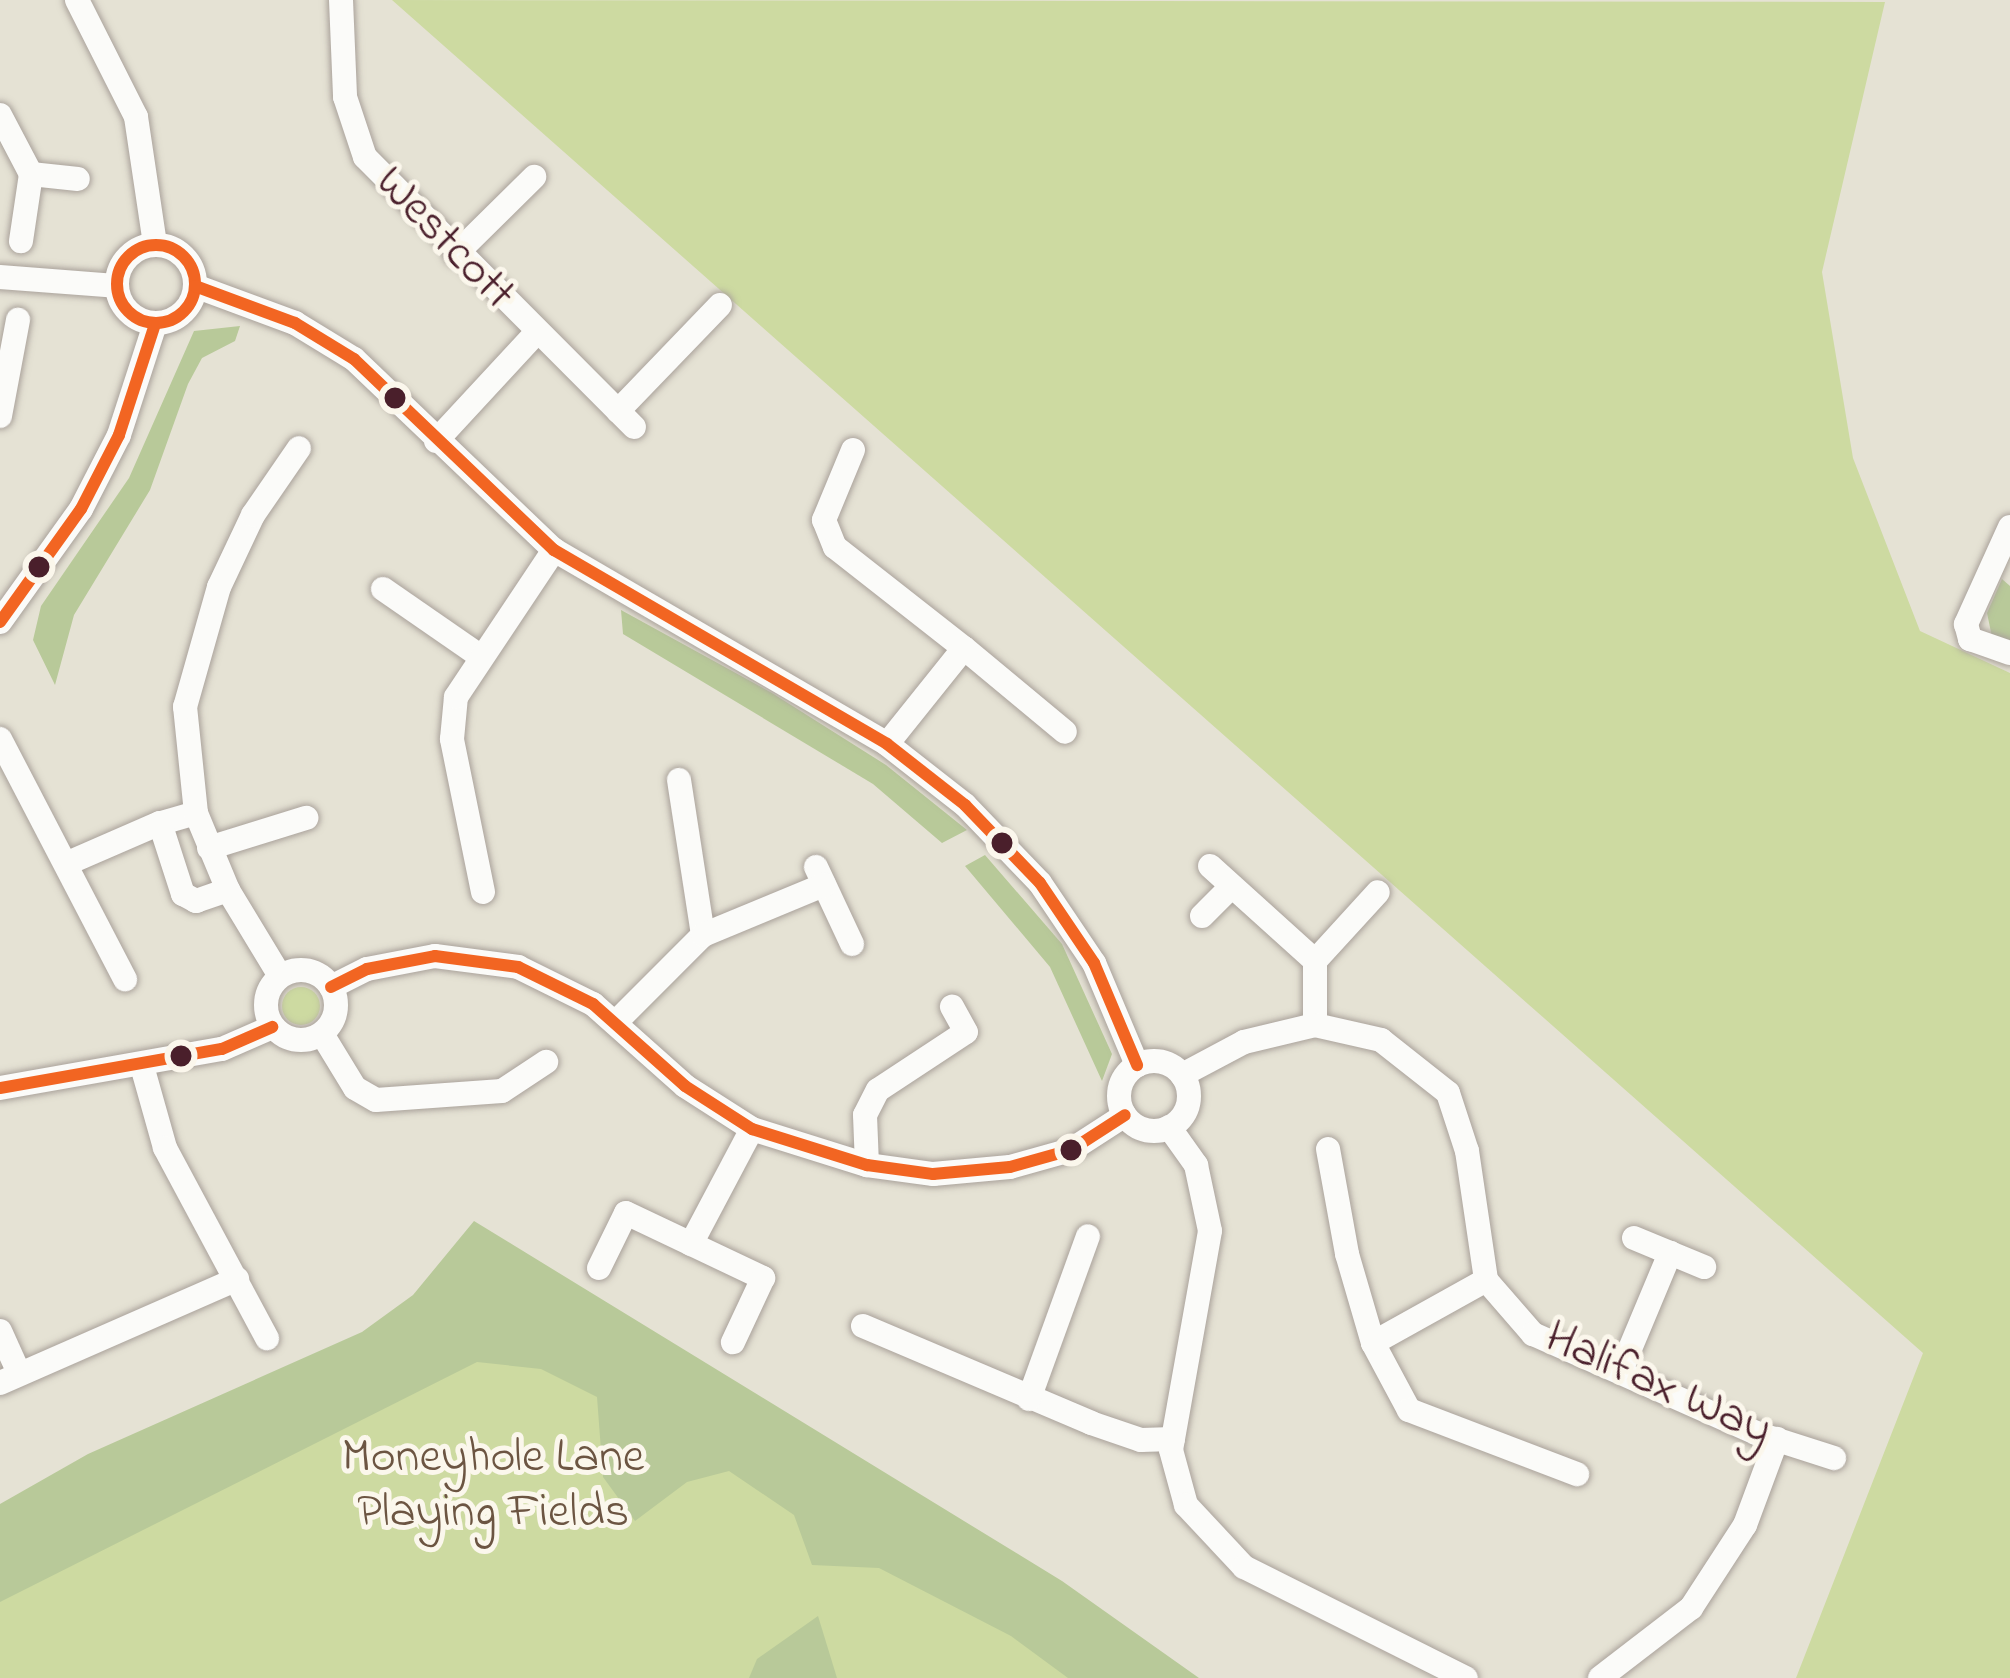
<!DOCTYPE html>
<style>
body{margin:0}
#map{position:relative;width:2010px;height:1678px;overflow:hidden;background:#e5e2d4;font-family:"Indie Flower",sans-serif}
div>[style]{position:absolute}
.green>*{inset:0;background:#cddaa1}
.round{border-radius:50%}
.forest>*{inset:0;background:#b8c999}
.roads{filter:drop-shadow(0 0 3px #aaa29b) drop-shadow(0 0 3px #aaa29b)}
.minor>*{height:24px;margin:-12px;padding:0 12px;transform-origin:12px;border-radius:12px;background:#fbfbf9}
.minor>.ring{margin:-12px;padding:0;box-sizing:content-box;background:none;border:24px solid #fbfbf9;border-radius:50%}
.bus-1>*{height:12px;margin:-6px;padding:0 6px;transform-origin:6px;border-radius:6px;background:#f26522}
.bus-1>.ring{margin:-6px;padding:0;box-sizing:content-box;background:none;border:12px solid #f26522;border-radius:50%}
.dots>*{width:33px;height:33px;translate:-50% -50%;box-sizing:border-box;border:6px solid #fbf7ec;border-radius:50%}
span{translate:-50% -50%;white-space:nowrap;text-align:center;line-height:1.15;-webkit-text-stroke:10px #fbf7ec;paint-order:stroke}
.street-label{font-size:48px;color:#4a1f2b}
.park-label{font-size:48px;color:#6c5542}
</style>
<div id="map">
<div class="green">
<div style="clip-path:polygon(392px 0,1885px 2px,1822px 272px,1853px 458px,1920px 631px,2010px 673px,2010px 1678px,1796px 1678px,1923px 1353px)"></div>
<div class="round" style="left:282px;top:987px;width:38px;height:38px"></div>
<div style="clip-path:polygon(498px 1266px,1159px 1678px,0 1678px,0 1517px)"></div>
</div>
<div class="forest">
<div style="clip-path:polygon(240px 326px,235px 341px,202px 358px,188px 384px,150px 490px,74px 615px,55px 685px,33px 640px,41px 606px,129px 478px,194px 331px)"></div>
<div style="clip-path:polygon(2002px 579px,2010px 586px,2010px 640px,1992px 637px,1987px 613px)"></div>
<div style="clip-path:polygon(621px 610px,772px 693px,886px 765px,967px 830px,942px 843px,873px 784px,623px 634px)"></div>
<div style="clip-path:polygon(985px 855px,1062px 944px,1112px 1054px,1102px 1081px,1050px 967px,965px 866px)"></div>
<div style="clip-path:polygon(474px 1221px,1062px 1581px,1199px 1678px,1068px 1678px,1011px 1636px,879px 1568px,812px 1565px,794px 1515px,729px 1471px,687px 1482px,635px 1521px,603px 1477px,597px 1397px,541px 1369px,477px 1362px,0 1602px,0 1504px,88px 1454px,362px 1332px,413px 1295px)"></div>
<div style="clip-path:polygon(818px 1616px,837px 1678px,749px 1678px,757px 1659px)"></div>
</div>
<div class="roads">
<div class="minor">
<div style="left:77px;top:0;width:131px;rotate:63.2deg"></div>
<div style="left:136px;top:117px;width:128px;rotate:81.5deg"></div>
<div style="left:341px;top:0;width:97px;rotate:87.6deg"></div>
<div style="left:345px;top:97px;width:63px;rotate:71.6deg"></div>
<div style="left:365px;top:157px;width:381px;rotate:45.1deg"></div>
<div style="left:0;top:115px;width:67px;rotate:62.3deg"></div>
<div style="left:31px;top:174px;width:68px;rotate:98.5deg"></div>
<div style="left:31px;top:174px;width:47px;rotate:6.1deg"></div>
<div class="ring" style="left:117px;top:245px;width:54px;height:54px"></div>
<div style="left:456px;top:254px;width:110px;rotate:-44.6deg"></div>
<div style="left:0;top:277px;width:116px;rotate:4.4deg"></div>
<div style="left:195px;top:286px;width:107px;rotate:20.3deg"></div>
<div style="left:295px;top:323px;width:69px;rotate:31.4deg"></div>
<div style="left:354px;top:359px;width:277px;rotate:43.7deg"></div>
<div style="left:554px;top:550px;width:385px;rotate:30.2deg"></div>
<div style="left:887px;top:744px;width:99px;rotate:38deg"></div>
<div style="left:965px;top:805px;width:108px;rotate:46.1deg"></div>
<div style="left:1040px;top:883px;width:97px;rotate:56deg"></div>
<div style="left:1094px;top:963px;width:111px;rotate:67.1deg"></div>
<div style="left:618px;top:411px;width:147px;rotate:-46.1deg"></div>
<div style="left:0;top:416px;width:98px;rotate:-79.4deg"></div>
<div style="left:436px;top:441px;width:147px;rotate:-47.2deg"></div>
<div style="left:853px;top:450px;width:76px;rotate:112.5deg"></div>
<div style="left:824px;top:520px;width:29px;rotate:68deg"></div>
<div style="left:835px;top:547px;width:164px;rotate:38.1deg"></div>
<div style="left:964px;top:648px;width:123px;rotate:128.7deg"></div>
<div style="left:2010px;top:527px;width:107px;rotate:114.4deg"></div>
<div style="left:1966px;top:624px;width:16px;rotate:75deg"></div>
<div style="left:1970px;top:639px;width:42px;rotate:19.3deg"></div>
<div style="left:383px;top:589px;width:114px;rotate:34.7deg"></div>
<div style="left:0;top:622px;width:139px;rotate:-54.4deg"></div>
<div style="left:81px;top:509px;width:83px;rotate:-62.8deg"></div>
<div style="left:119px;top:435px;width:117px;rotate:-72deg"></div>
<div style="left:964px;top:648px;width:131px;rotate:39.7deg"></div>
<div style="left:0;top:739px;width:271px;rotate:62.5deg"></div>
<div style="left:679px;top:780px;width:157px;rotate:81.2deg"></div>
<div style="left:196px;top:813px;width:37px;rotate:164deg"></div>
<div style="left:160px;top:823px;width:75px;rotate:72.1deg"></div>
<div style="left:183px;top:894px;width:15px;rotate:28deg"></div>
<div style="left:196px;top:901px;width:34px;rotate:-19deg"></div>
<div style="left:209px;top:848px;width:102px;rotate:-17.2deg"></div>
<div style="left:68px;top:863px;width:100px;rotate:-23.5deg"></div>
<div style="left:1210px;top:866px;width:142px;rotate:42.1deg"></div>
<div style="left:1315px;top:961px;width:64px;rotate:90deg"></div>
<div style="left:816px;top:867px;width:85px;rotate:64.9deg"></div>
<div style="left:483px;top:892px;width:156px;rotate:-101.5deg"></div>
<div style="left:452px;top:739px;width:42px;rotate:-84.6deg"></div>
<div style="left:456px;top:697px;width:177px;rotate:-56.3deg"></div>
<div style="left:1202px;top:916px;width:42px;rotate:-45deg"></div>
<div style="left:1315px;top:961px;width:93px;rotate:-47.6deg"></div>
<div class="ring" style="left:266px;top:970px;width:46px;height:46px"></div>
<div style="left:280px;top:976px;width:100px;rotate:-121.2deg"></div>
<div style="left:228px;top:890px;width:83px;rotate:-112.6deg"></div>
<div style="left:196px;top:813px;width:107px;rotate:-95.9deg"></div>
<div style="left:185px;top:707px;width:125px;rotate:-74.2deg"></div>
<div style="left:219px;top:587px;width:80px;rotate:-64.7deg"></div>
<div style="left:253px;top:515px;width:81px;rotate:-55.5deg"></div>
<div style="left:331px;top:987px;width:40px;rotate:-26.6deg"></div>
<div style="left:367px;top:969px;width:69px;rotate:-10.8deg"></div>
<div style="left:435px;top:956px;width:84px;rotate:7.5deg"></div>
<div style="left:518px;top:967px;width:84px;rotate:26.3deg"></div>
<div style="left:593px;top:1004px;width:123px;rotate:41.7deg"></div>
<div style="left:685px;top:1086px;width:80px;rotate:32.7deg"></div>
<div style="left:752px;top:1129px;width:121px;rotate:17.4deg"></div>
<div style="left:867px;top:1165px;width:67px;rotate:7.8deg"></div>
<div style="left:933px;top:1174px;width:77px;rotate:-5.2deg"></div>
<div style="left:1010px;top:1167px;width:63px;rotate:-15.6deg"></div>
<div style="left:1071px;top:1150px;width:64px;rotate:-32.9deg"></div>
<div style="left:615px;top:1023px;width:124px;rotate:-45deg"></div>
<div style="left:703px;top:935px;width:131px;rotate:-22.5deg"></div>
<div style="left:322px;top:1034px;width:63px;rotate:58.6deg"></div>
<div style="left:355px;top:1088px;width:24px;rotate:30deg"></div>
<div style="left:376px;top:1100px;width:126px;rotate:-4.1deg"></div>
<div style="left:502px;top:1091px;width:53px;rotate:-33.4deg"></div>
<div class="ring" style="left:1119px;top:1061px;width:46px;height:46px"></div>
<div style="left:142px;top:1066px;width:85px;rotate:74.3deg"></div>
<div style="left:165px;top:1148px;width:216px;rotate:61.8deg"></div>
<div style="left:1182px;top:1075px;width:70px;rotate:-28deg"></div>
<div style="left:1244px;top:1042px;width:73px;rotate:-13.5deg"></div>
<div style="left:1315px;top:1025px;width:68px;rotate:12.8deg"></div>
<div style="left:1381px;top:1040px;width:85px;rotate:38.3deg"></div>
<div style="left:1448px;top:1093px;width:61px;rotate:71.9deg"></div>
<div style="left:1467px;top:1151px;width:130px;rotate:81.6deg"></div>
<div style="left:1486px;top:1280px;width:72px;rotate:49deg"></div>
<div style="left:1533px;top:1334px;width:244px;rotate:23.9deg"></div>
<div style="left:1756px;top:1433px;width:82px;rotate:17.8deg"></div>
<div style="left:0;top:1088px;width:225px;rotate:-10deg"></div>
<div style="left:222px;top:1049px;width:55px;rotate:-23.7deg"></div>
<div style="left:1169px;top:1127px;width:47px;rotate:54.6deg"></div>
<div style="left:1196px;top:1165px;width:67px;rotate:78deg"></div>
<div style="left:1210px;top:1231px;width:222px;rotate:100.1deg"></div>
<div style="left:1171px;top:1450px;width:57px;rotate:74.7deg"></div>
<div style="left:1186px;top:1505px;width:85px;rotate:46.9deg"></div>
<div style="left:1244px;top:1567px;width:248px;rotate:26.6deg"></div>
<div style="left:1328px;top:1149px;width:107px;rotate:79.7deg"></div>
<div style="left:1347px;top:1254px;width:93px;rotate:73.7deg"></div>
<div style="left:1373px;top:1343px;width:76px;rotate:61.8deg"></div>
<div style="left:1409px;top:1410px;width:180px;rotate:20.9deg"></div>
<div style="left:867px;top:1165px;width:50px;rotate:-92.3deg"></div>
<div style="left:865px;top:1115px;width:28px;rotate:-63deg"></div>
<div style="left:878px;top:1090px;width:105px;rotate:-33.4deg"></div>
<div style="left:966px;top:1032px;width:29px;rotate:-119deg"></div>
<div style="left:1634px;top:1238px;width:76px;rotate:22.5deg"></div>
<div style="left:691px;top:1244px;width:130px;rotate:-62.1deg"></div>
<div style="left:599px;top:1268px;width:61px;rotate:-63.9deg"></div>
<div style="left:626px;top:1213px;width:152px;rotate:25.4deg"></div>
<div style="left:763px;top:1278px;width:71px;rotate:115.1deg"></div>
<div style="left:863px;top:1326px;width:248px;rotate:23deg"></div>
<div style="left:1091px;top:1423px;width:53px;rotate:18.8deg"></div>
<div style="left:1141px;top:1440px;width:32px;rotate:-2deg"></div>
<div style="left:0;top:1331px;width:46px;rotate:65.7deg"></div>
<div style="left:1373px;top:1343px;width:129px;rotate:-29.1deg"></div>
<div style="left:1622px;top:1368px;width:125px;rotate:-67.3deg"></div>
<div style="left:0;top:1383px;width:259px;rotate:-23.7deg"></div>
<div style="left:1029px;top:1399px;width:173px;rotate:-70.1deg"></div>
<div style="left:1600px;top:1678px;width:115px;rotate:-37.6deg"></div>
<div style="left:1691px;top:1608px;width:99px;rotate:-57deg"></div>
<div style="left:1745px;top:1525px;width:92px;rotate:-69.6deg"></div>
</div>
</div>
<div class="bus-1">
<div class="ring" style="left:117px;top:245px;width:66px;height:66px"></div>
<div style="left:195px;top:286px;width:107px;rotate:20.3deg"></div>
<div style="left:295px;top:323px;width:69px;rotate:31.4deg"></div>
<div style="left:354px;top:359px;width:277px;rotate:43.7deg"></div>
<div style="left:554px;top:550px;width:385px;rotate:30.2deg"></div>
<div style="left:887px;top:744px;width:99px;rotate:38deg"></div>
<div style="left:965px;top:805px;width:108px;rotate:46.1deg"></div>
<div style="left:1040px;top:883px;width:97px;rotate:56deg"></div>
<div style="left:1094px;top:963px;width:111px;rotate:67.1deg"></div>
<div style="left:0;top:622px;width:139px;rotate:-54.4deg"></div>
<div style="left:81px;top:509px;width:83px;rotate:-62.8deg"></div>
<div style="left:119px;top:435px;width:117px;rotate:-72deg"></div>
<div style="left:331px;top:987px;width:40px;rotate:-26.6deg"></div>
<div style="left:367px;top:969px;width:69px;rotate:-10.8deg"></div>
<div style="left:435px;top:956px;width:84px;rotate:7.5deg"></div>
<div style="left:518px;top:967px;width:84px;rotate:26.3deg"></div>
<div style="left:593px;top:1004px;width:123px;rotate:41.7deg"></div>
<div style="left:685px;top:1086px;width:80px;rotate:32.7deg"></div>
<div style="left:752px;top:1129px;width:121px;rotate:17.4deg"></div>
<div style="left:867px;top:1165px;width:67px;rotate:7.8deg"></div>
<div style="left:933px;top:1174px;width:77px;rotate:-5.2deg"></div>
<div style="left:1010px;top:1167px;width:63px;rotate:-15.6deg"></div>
<div style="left:1071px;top:1150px;width:64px;rotate:-32.9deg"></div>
<div style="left:0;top:1088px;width:225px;rotate:-10deg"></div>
<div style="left:222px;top:1049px;width:55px;rotate:-23.7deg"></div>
</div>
<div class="dots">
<div style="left:395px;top:398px;background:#4a1f2b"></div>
<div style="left:39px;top:567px;background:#4a1f2b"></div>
<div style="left:1002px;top:843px;background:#4a1f2b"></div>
<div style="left:181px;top:1056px;background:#4a1f2b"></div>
<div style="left:1071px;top:1150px;background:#4a1f2b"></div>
</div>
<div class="street-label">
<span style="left:444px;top:239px;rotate:46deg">Westcott</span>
<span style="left:1658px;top:1385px;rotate:24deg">Halifax Way</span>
</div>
<div class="park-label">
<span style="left:493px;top:1486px">Moneyhole Lane<br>Playing Fields</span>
</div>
</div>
